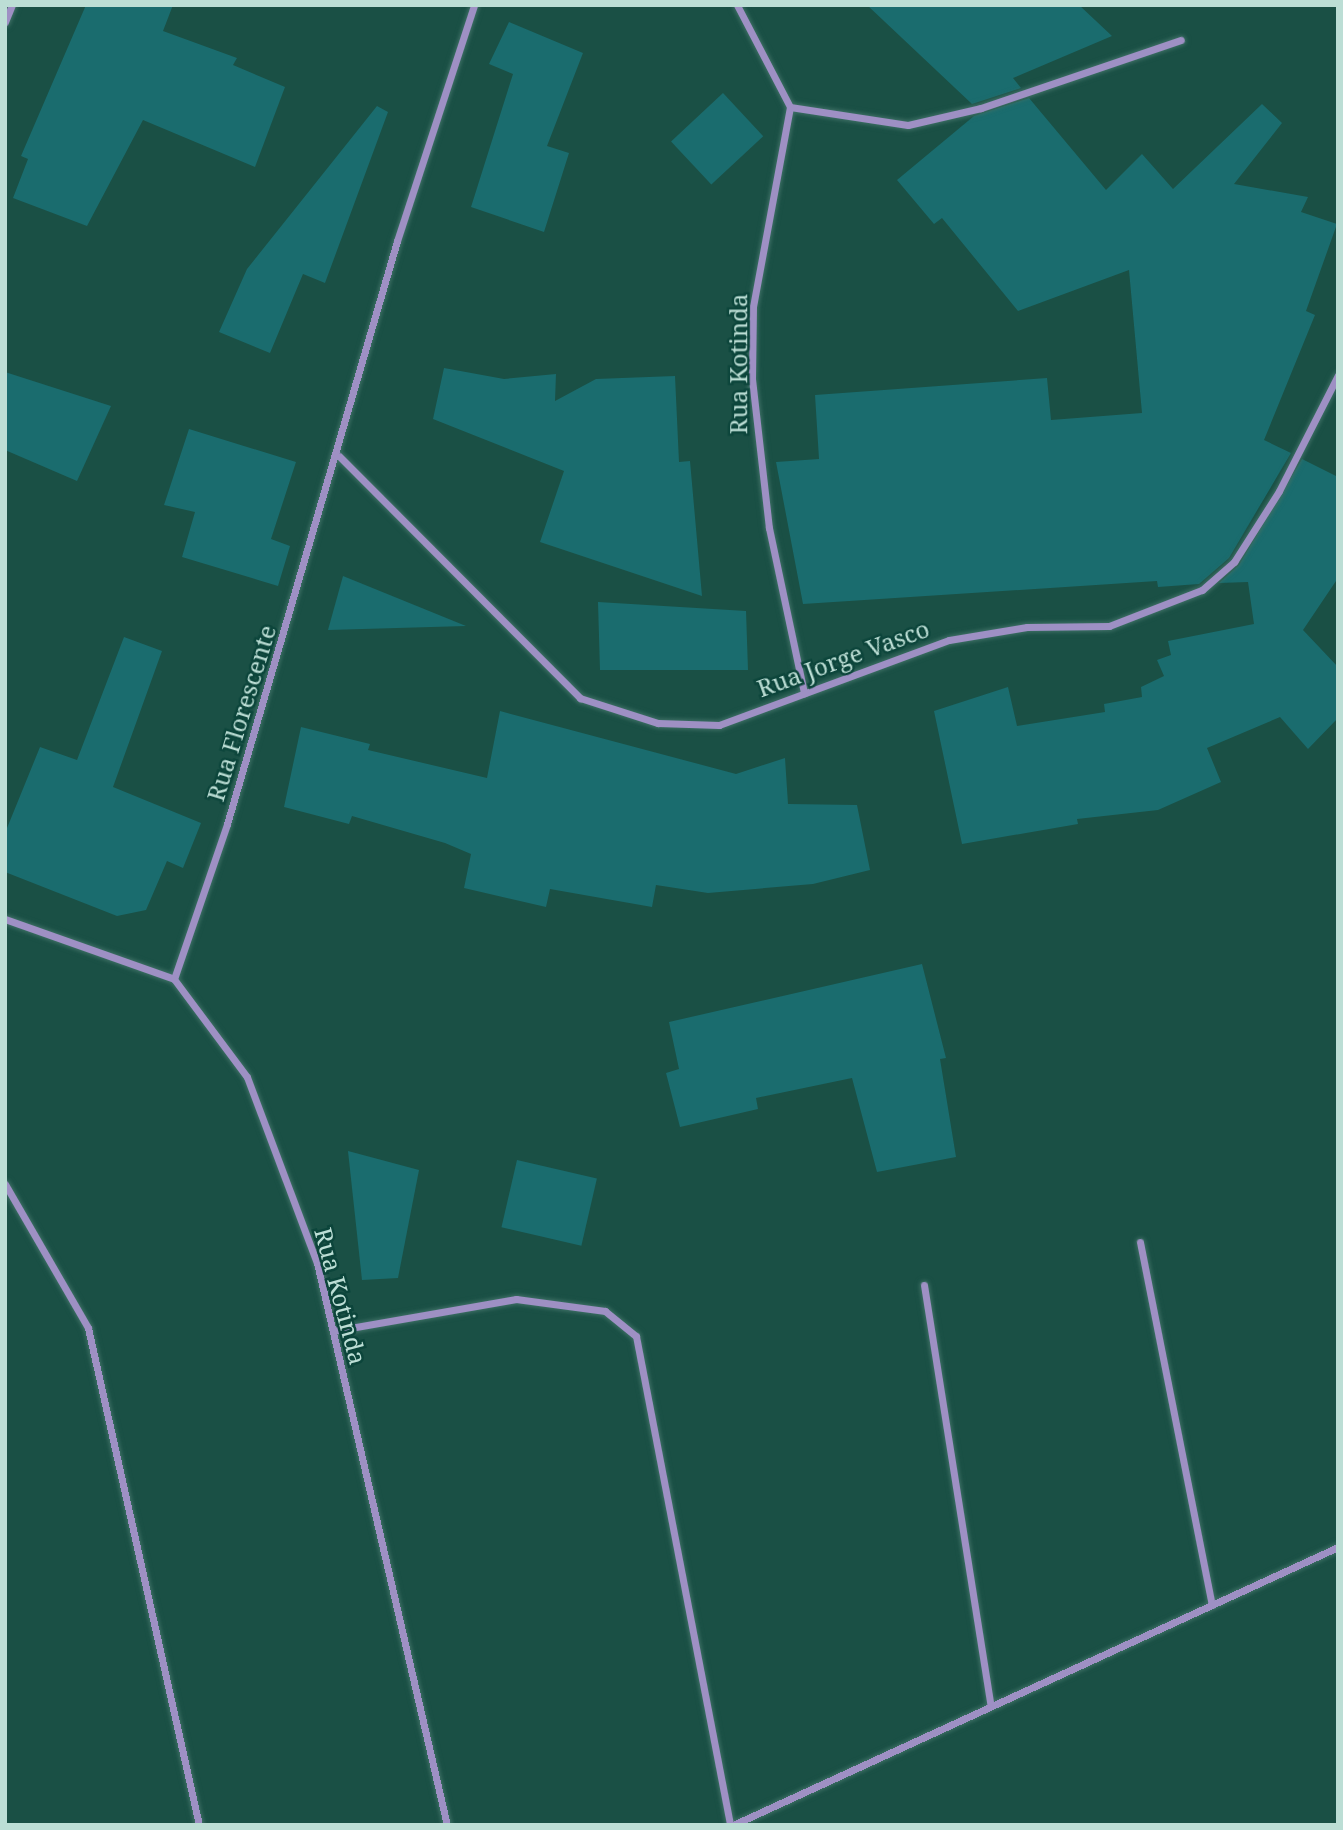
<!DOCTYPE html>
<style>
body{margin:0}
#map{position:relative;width:1343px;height:1830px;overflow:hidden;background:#1a5045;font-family:"Noto Serif",serif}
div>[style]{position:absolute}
.building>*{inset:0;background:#1a6c6e;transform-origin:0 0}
.roads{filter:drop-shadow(0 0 2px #3e6f65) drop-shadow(0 0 2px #3e6f65)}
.street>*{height:7px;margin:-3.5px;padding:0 3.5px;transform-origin:3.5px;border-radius:3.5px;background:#9e90c4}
span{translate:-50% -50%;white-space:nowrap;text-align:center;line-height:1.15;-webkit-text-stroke:5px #0c453b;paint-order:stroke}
.street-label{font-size:24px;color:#bcded5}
.frame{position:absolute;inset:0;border:7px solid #bcded5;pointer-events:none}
</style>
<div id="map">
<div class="building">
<div style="clip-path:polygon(86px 5px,173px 5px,163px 31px,237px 58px,233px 65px,285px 87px,255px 167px,143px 120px,87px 226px,13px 198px,28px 159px,21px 156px)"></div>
<div style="clip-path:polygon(867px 5px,1079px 5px,1112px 36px,1013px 78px,1021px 88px,972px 104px)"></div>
<div style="clip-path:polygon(509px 22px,583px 53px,547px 146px,569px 153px,544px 232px,471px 207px,513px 74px,489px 64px)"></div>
<div style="left:723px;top:93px;width:59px;height:71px;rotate:47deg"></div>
<div style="clip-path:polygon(1029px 98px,1106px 190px,1142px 154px,1173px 189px,1262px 104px,1282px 123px,1234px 184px,1308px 197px,1301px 212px,1337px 224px,1306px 311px,1315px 315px,1264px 440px,1291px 453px,1229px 558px,1199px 584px,1158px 587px,1157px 581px,803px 604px,776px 462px,819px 459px,815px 395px,1047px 378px,1051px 420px,1142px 413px,1129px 270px,1018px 311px,942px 218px,934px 224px,897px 180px,974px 116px)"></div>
<div style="clip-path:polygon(377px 106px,388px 112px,325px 283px,303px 274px,270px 353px,219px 332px,247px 269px)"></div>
<div style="clip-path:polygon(444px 368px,504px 379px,556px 374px,555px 401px,596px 379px,675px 376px,679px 462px,690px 461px,702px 596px,540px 542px,564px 471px,433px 419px)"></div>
<div style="clip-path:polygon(5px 372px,111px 406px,77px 481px,5px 450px)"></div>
<div style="clip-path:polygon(189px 429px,296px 462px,271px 539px,290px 546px,278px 586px,182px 557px,195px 512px,164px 505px)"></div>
<div style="clip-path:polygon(1302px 459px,1338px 477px,1338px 578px,1303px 630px,1338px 667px,1338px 718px,1308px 749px,1280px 717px,1207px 748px,1221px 782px,1158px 810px,1077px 819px,1078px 824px,962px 844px,934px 711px,1008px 687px,1017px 726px,1105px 712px,1104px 704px,1142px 697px,1141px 687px,1164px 676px,1157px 660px,1171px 655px,1168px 641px,1254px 624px,1248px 582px,1219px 583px,1239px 565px)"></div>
<div style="clip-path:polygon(343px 576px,466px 626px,328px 630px)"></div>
<div style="clip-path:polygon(598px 602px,746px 611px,748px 670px,600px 670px)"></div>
<div style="clip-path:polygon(124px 637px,162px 651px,113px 787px,201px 823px,183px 868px,167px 861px,146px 910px,117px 916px,5px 872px,5px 833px,40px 747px,77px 760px)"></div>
<div style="clip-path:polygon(500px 711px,736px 774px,785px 758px,788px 804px,857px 805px,870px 870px,813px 884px,708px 893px,656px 885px,652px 907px,550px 889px,546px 907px,464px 888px,471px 854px,445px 843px,352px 816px,349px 824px,284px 807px,301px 727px,370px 744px,368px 750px,487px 778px)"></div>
<div style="clip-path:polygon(922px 964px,946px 1058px,940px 1059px,956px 1157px,877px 1172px,852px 1078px,756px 1098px,758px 1109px,680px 1127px,666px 1073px,679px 1069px,669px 1022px)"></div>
<div style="clip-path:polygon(348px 1151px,419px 1170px,398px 1278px,362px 1280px)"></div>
<div style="left:517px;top:1160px;width:82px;height:69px;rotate:13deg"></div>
</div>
<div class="roads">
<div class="street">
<div style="left:737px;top:5px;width:115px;rotate:62.5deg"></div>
<div style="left:790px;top:107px;width:203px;rotate:100.5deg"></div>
<div style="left:753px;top:307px;width:72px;rotate:90.8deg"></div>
<div style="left:752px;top:379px;width:150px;rotate:83.5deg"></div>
<div style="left:769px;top:528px;width:169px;rotate:78deg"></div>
<div style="left:5px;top:22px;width:18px;rotate:-68deg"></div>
<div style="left:790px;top:107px;width:119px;rotate:8.7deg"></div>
<div style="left:908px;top:125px;width:75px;rotate:-13.1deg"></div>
<div style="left:981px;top:108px;width:211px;rotate:-18.8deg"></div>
<div style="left:339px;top:456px;width:342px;rotate:45.1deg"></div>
<div style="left:580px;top:698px;width:82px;rotate:17.8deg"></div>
<div style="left:658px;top:723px;width:61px;rotate:1.9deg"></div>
<div style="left:719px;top:725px;width:245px;rotate:-20.3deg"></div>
<div style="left:949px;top:640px;width:79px;rotate:-9.5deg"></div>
<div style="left:1027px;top:627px;width:82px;rotate:-0.7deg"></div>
<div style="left:1109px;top:626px;width:100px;rotate:-21.2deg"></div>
<div style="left:1202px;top:590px;width:43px;rotate:-41.2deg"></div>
<div style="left:1234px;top:562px;width:84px;rotate:-57.6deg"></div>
<div style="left:1279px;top:491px;width:130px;rotate:-63deg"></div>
<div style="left:5px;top:919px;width:179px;rotate:19.5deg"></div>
<div style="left:174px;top:979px;width:122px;rotate:53.3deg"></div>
<div style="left:247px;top:1077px;width:199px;rotate:69.4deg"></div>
<div style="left:317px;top:1263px;width:577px;rotate:76.98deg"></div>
<div style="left:174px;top:979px;width:164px;rotate:-71.1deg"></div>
<div style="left:227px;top:824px;width:607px;rotate:-73.74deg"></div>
<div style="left:397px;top:241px;width:248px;rotate:-71.9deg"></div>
<div style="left:5px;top:1184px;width:166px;rotate:60deg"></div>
<div style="left:88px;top:1328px;width:509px;rotate:77.41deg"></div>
<div style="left:1140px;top:1242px;width:370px;rotate:78.8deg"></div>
<div style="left:924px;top:1285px;width:426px;rotate:81deg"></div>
<div style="left:333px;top:1331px;width:186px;rotate:-9.9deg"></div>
<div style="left:516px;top:1299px;width:90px;rotate:7.7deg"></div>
<div style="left:605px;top:1311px;width:40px;rotate:39deg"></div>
<div style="left:636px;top:1336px;width:498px;rotate:79.1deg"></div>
<div style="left:733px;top:1825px;width:666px;rotate:-24.68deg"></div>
</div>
</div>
<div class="street-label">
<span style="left:738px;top:364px;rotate:-90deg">Rua Kotinda</span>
<span style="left:843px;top:658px;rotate:-20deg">Rua Jorge Vasco</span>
<span style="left:241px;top:713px;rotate:-73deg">Rua Florescente</span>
<span style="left:341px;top:1296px;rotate:75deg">Rua Kotinda</span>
</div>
<div class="frame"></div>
</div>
